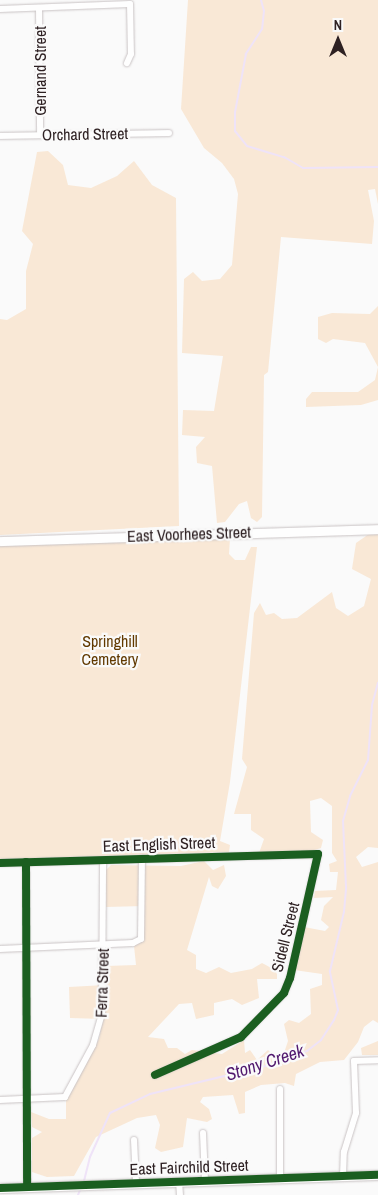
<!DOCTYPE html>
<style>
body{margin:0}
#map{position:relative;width:378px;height:1195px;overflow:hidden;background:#fafafa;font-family:"Archivo Narrow",sans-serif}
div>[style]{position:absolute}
.green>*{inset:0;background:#f9e8d6}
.stream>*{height:2px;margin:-1px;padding:0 1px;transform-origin:1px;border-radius:1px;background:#efe3f8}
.roads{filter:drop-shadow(0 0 1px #c9c3c4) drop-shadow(0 0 1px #c9c3c4)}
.street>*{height:6px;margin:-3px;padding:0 3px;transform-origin:3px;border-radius:3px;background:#fefefe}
.secondary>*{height:9px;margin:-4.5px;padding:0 4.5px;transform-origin:4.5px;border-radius:4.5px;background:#fefefe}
.cycleway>*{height:8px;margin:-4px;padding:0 4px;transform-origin:4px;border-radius:4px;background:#1b5e20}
span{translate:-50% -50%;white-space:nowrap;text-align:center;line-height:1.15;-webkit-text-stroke:4.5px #fafafa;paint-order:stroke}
.street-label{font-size:16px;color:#2e2123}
.park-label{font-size:16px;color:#613900}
.water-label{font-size:18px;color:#50186e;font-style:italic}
.north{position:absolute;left:313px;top:15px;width:50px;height:50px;-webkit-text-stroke:4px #fafafa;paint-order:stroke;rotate:0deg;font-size:14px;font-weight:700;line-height:20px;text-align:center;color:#2e2123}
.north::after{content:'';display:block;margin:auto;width:18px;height:22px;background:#2e2123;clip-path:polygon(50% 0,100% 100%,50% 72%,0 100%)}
</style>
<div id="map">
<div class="green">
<div style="clip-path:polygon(188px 0,378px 0,378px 204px,375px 189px,368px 190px,374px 221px,372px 244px,281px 237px,268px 372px,264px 375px,262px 517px,257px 522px,251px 518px,247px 501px,239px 504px,225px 522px,217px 523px,212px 466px,197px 463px,196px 447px,205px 437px,182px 435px,183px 410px,214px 411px,223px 356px,182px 353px,184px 279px,193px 272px,202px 281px,220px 279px,232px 265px,238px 194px,234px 179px,222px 163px,204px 148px,181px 109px)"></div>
<div style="clip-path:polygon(48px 151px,63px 165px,68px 185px,91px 188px,117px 176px,134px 161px,152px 185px,176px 198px,179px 526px,0 535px,0 319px,7px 320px,26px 309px,26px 271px,33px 244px,22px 231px,37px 152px)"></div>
<div style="clip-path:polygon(378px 306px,378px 400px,361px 405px,306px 407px,306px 399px,312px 392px,358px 392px,375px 380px,378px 367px,365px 343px,333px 339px,326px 343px,318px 339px,318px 317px,332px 313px,370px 314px)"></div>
<div style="clip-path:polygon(378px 533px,378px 848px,368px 847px,356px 857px,362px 867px,378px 862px,378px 1023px,373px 1020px,364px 1027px,358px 1042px,344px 1060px,320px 1062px,296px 1074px,294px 1086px,285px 1083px,261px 1085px,245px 1092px,245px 1113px,239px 1114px,233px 1095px,203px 1097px,200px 1102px,209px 1109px,212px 1119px,207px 1122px,187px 1118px,183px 1147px,161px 1152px,155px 1148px,160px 1125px,156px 1115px,137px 1118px,96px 1137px,74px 1176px,47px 1177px,32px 1172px,32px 1138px,42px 1132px,32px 1127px,31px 1112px,49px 1119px,66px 1119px,66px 1098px,99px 1039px,103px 1019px,70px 1018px,69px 987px,105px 985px,106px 966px,136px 965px,134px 946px,144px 937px,144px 906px,106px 907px,105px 871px,111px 865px,181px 866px,204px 861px,213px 870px,224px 865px,226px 876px,218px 889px,212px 886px,209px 877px,187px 950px,196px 955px,196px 969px,206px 973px,219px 967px,231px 973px,252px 969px,262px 963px,277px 971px,277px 979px,257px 979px,259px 998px,242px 1005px,232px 999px,214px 1003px,214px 1015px,196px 1019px,192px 1003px,179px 1004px,148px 1037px,164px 1039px,168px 1048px,177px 1048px,185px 1054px,192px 1050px,222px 1054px,244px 1040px,245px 1053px,250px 1050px,257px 1060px,268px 1050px,275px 1057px,284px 1053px,288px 1041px,284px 1024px,289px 1020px,299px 1023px,311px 1014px,310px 989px,322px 985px,322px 974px,294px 970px,304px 927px,325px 931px,329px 927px,321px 920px,324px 906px,333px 897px,314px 898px,315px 891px,336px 890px,338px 872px,330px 872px,329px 864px,337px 861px,332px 853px,332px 806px,321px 798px,310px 801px,311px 832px,323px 840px,321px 848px,311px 851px,259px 853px,264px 839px,251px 830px,251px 814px,234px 814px,247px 767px,242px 759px,254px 613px,260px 603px,266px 615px,274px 613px,282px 619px,297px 618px,332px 592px,336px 608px,348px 616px,364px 606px,371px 579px,352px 569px,356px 543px,369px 534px)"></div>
<div style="clip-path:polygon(230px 538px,229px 554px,235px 560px,245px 560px,251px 547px,257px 547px,230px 782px,220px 841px,230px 845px,229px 852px,0 859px,0 545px)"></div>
<div style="clip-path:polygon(378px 1041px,378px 1055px,362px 1055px,361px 1048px)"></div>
</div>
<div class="stream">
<div style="left:261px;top:0;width:11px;rotate:75deg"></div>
<div style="left:264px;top:11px;width:18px;rotate:96deg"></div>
<div style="left:262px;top:29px;width:30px;rotate:123deg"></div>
<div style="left:246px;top:54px;width:59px;rotate:100.7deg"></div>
<div style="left:235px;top:112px;width:19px;rotate:90deg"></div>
<div style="left:235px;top:131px;width:19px;rotate:51deg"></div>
<div style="left:247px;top:146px;width:39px;rotate:17deg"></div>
<div style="left:284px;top:157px;width:22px;rotate:30deg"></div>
<div style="left:303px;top:168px;width:75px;rotate:-0.8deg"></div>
<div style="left:84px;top:1181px;width:25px;rotate:-76deg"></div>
<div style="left:90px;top:1157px;width:48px;rotate:-65.6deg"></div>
<div style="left:110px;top:1113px;width:44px;rotate:-25.4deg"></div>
<div style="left:150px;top:1094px;width:119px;rotate:-13.6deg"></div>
<div style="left:266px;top:1066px;width:44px;rotate:-20.1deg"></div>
<div style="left:307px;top:1051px;width:18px;rotate:-38deg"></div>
<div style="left:321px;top:1040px;width:24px;rotate:-57deg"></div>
<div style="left:334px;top:1020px;width:11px;rotate:-68deg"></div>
<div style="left:338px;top:1010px;width:40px;rotate:-102deg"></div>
<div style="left:330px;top:971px;width:61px;rotate:-76.7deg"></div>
<div style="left:344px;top:912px;width:25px;rotate:-85deg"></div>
<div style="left:346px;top:887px;width:66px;rotate:-92.6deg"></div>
<div style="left:343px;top:821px;width:26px;rotate:-74deg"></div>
<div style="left:350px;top:796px;width:40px;rotate:-63.4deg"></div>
<div style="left:368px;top:760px;width:55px;rotate:-85.8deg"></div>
<div style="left:372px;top:705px;width:23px;rotate:-75deg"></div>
<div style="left:78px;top:1195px;width:8px;rotate:-67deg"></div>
</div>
<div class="roads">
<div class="street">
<div style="left:39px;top:8px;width:127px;rotate:89.5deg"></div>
<div style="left:0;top:9px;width:130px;rotate:-2.2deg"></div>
<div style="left:130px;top:4px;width:50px;rotate:88.9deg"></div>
<div style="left:131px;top:54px;width:10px;rotate:114deg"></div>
<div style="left:0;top:136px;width:169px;rotate:-1deg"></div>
<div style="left:26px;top:862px;width:325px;rotate:89.8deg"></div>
<div style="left:0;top:863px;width:318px;rotate:-1.6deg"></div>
<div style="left:318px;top:854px;width:127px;rotate:102.7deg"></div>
<div style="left:290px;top:978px;width:16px;rotate:112deg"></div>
<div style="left:284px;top:993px;width:62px;rotate:134.3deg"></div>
<div style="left:241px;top:1037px;width:94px;rotate:156.2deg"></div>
<div style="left:0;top:949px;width:133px;rotate:-2.6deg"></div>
<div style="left:133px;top:943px;width:9px;rotate:-27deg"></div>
<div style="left:141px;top:939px;width:81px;rotate:-89.3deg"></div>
<div style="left:280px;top:1089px;width:88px;rotate:90deg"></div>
<div style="left:0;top:1100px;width:65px;rotate:-2.6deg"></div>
<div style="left:65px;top:1097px;width:59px;rotate:-61.7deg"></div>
<div style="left:93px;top:1045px;width:32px;rotate:-74deg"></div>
<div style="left:102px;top:1014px;width:154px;rotate:-89.6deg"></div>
<div style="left:203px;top:1133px;width:47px;rotate:87.6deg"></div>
<div style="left:134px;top:1140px;width:42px;rotate:87.3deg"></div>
<div style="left:343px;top:1176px;width:24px;rotate:-88deg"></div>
<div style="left:344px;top:1152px;width:41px;rotate:-72.9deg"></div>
<div style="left:356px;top:1113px;width:52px;rotate:-92.2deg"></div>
<div style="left:354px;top:1061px;width:24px;rotate:-2deg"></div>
<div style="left:179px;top:1181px;width:14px;rotate:86deg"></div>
</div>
<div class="secondary">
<div style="left:0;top:541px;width:378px;rotate:-1.8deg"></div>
<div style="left:0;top:1188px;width:378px;rotate:-2deg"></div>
</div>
</div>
<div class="cycleway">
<div style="left:26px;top:862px;width:325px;rotate:89.8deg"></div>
<div style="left:0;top:863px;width:318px;rotate:-1.6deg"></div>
<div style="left:318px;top:854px;width:127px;rotate:102.7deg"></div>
<div style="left:290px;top:978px;width:16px;rotate:112deg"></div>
<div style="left:284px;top:993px;width:62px;rotate:134.3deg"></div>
<div style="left:241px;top:1037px;width:94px;rotate:156.2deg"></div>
<div style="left:0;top:1188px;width:378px;rotate:-2deg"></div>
</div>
<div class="street-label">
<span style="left:40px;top:71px;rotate:-90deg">Gernand Street</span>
<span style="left:85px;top:134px;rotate:-1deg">Orchard Street</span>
<span style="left:189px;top:534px;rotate:-2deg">East Voorhees Street</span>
<span style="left:159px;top:844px;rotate:-2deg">East English Street</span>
<span style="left:285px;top:937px;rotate:-76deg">Sidell Street</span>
<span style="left:102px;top:983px;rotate:-88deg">Ferra Street</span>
<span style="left:189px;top:1167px;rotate:-2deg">East Fairchild Street</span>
</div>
<div class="park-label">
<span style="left:110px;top:650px">Springhill<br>Cemetery</span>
</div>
<div class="water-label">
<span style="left:265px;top:1063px;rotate:-18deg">Stony Creek</span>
</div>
<div class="north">N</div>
</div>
